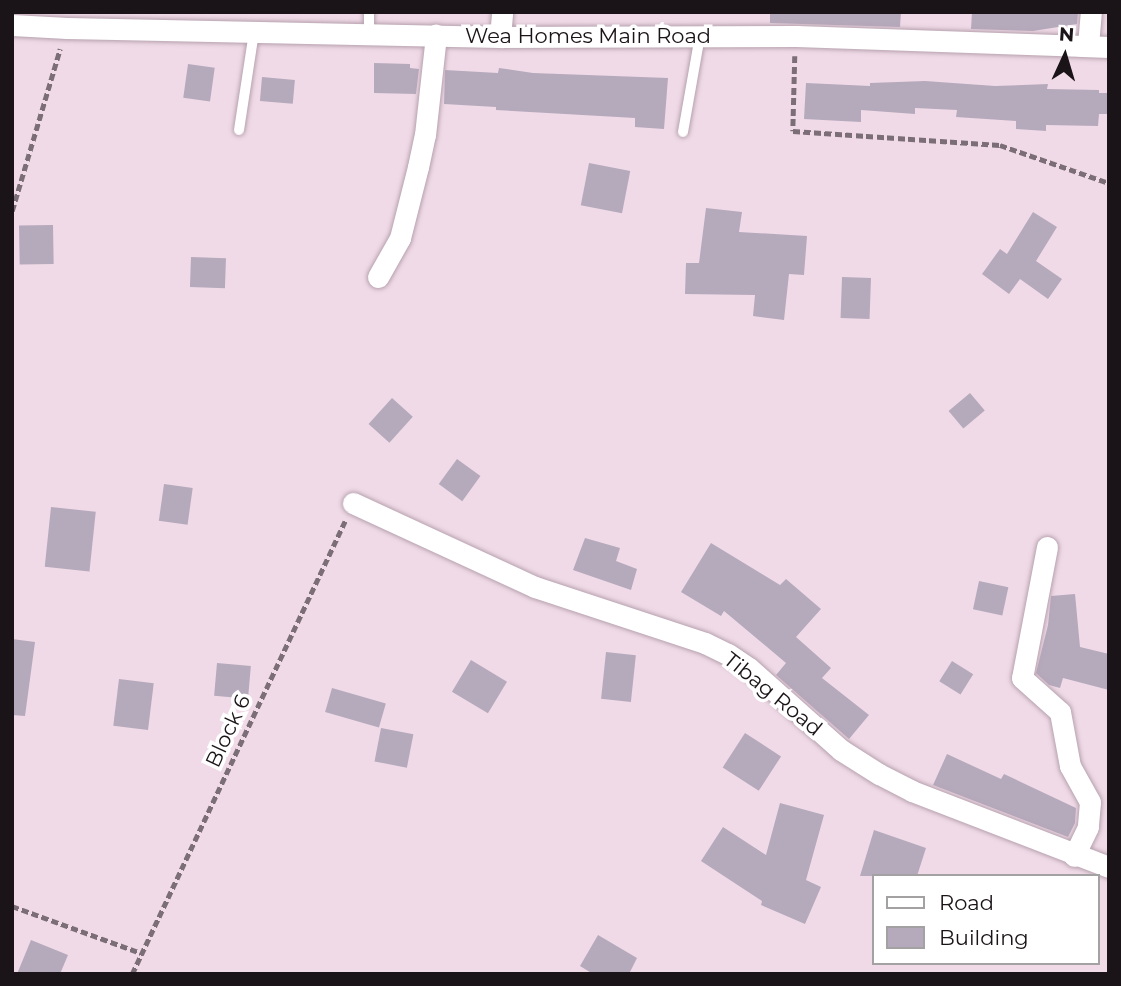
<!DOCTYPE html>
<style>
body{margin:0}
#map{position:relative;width:1121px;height:986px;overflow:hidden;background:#f0dae7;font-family:Montserrat,sans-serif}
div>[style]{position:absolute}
.building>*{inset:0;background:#b5a9bc;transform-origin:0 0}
.path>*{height:4.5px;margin-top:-2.25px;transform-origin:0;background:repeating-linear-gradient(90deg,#7c6e76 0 7px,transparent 0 10.5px)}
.roads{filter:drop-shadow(0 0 2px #b6a1ae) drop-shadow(0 0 2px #b6a1ae)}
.lane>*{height:10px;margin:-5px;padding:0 5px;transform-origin:5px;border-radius:5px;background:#fff}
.street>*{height:21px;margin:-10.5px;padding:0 10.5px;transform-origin:10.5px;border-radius:10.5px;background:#fff}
span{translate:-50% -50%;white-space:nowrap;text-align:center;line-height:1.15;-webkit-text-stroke:7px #fff;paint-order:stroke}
.street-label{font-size:21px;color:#1a1317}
.frame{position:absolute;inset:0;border:14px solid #1a1317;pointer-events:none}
.legend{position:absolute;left:872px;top:874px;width:228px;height:91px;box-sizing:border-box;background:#fff;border:2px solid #a3a1a2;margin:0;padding:9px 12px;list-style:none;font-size:21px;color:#1a1317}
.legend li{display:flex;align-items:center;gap:14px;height:35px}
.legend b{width:35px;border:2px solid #a3a1a2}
.north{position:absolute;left:1030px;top:21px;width:70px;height:70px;-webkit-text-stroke:5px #fff;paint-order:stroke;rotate:4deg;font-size:19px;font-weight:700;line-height:28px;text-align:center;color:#1a1317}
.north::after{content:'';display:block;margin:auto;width:24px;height:32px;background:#1a1317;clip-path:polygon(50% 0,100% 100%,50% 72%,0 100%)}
</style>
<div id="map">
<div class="building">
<div style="clip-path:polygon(770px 12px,901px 12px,900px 27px,770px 23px)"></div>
<div style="clip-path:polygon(972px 12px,1078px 12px,1077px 24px,1033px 31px,971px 29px)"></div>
<div style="clip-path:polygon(374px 63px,410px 64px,410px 68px,419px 69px,416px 94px,374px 93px)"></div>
<div style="left:188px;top:64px;width:27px;height:34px;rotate:8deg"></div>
<div style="clip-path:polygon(499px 68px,533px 73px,668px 78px,664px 129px,635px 127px,635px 118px,496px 110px,496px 107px,444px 104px,445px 70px,498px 73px)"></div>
<div style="left:262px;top:77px;width:33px;height:24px;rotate:5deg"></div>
<div style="clip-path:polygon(925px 81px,995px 86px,1048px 84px,1047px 89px,1099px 90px,1099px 93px,1109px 93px,1109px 114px,1099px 114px,1098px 126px,1046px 125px,1046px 131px,1016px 129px,1016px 121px,956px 117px,957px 110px,915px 108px,915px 114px,861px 110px,861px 122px,804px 119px,806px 83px,870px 86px,870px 83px)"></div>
<div style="left:589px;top:163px;width:42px;height:43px;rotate:11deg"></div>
<div style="clip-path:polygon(706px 208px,742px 212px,739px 232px,807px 236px,804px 275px,789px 274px,784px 320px,753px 316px,755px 295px,685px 294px,686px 263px,699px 263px)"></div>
<div style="clip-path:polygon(1033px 212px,1057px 227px,1036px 261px,1062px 279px,1048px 299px,1020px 279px,1009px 294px,982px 274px,1000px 249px,1007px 254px)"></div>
<div style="left:53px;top:225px;width:39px;height:34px;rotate:89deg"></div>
<div style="left:191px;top:257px;width:35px;height:30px;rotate:2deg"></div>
<div style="left:842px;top:277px;width:29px;height:41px;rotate:2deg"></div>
<div style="left:970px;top:393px;width:23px;height:28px;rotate:50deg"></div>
<div style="left:392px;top:398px;width:28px;height:35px;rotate:42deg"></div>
<div style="left:457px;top:459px;width:29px;height:31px;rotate:36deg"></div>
<div style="left:164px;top:484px;width:29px;height:37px;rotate:8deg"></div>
<div style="left:51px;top:507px;width:45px;height:60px;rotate:6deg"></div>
<div style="clip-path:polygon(585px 538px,620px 548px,616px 561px,637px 569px,631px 590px,573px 570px)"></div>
<div style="clip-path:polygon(711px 543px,780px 585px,786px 579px,821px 609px,796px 637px,831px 668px,822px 678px,869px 715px,849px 739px,776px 675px,786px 663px,724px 611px,721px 616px,681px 592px)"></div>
<div style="left:979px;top:581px;width:30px;height:29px;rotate:12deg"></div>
<div style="clip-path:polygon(1075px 594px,1080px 647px,1109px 654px,1109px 690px,1063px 678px,1060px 688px,1049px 685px,1036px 673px,1048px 625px,1051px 596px)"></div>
<div style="clip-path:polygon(12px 639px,35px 642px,25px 716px,12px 715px)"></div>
<div style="left:606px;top:652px;width:30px;height:47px;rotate:6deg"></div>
<div style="left:471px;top:660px;width:42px;height:37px;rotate:31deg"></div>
<div style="left:952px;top:661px;width:25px;height:24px;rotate:32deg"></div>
<div style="left:217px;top:663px;width:34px;height:33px;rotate:5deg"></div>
<div style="left:119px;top:679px;width:35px;height:47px;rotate:7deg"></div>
<div style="left:332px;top:688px;width:56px;height:25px;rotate:16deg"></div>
<div style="left:381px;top:728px;width:33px;height:34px;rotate:11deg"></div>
<div style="left:745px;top:733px;width:43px;height:41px;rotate:33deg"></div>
<div style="clip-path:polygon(947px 754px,1001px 779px,1004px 774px,1076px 808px,1075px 823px,1068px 837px,933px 785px)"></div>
<div style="clip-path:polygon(780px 803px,824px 815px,806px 880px,821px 887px,805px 924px,761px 905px,762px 901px,701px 861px,723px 827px,766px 855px)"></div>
<div style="clip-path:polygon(874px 830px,926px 848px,917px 876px,860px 876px)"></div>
<div style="clip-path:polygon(598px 935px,637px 958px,629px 974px,593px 974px,580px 966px)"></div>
<div style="clip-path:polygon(31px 940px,68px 955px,60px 974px,17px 974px)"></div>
</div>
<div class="path">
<div style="left:795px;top:56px;width:75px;rotate:91.5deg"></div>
<div style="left:793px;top:131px;width:207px;rotate:3.9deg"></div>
<div style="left:1000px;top:145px;width:115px;rotate:19.2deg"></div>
<div style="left:12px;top:211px;width:169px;rotate:-73.5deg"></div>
<div style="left:12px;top:906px;width:137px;rotate:20deg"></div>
<div style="left:132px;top:974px;width:501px;rotate:-64.82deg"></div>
</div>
<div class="roads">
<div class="lane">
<div style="left:369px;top:34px;width:22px;rotate:-90deg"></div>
<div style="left:239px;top:130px;width:99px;rotate:-81.3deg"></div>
<div style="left:683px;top:132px;width:97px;rotate:-80deg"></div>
</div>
<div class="street">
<div style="left:12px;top:25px;width:55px;rotate:3.1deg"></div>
<div style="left:67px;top:28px;width:433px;rotate:1.2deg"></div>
<div style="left:500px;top:37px;width:296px;rotate:-0.2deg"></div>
<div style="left:796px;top:36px;width:313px;rotate:2deg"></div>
<div style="left:500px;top:37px;width:25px;rotate:-85deg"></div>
<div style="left:1088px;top:45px;width:33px;rotate:-85deg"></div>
<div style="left:378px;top:277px;width:45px;rotate:-60.6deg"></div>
<div style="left:400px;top:238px;width:73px;rotate:-75.8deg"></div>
<div style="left:418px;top:167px;width:33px;rotate:-78deg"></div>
<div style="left:425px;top:135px;width:101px;rotate:-83.7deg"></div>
<div style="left:353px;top:503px;width:200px;rotate:24.8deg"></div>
<div style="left:535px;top:587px;width:179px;rotate:18.2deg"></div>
<div style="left:705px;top:643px;width:25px;rotate:26deg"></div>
<div style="left:728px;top:654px;width:25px;rotate:34deg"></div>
<div style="left:749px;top:668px;width:123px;rotate:41.7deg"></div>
<div style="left:841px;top:750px;width:45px;rotate:32.3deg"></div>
<div style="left:879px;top:774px;width:37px;rotate:27deg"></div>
<div style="left:912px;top:791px;width:211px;rotate:21.1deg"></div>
<div style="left:1047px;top:547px;width:133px;rotate:100.8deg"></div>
<div style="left:1022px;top:678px;width:51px;rotate:41.8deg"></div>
<div style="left:1060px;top:712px;width:55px;rotate:79.5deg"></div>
<div style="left:1070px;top:766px;width:41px;rotate:60.9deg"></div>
<div style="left:1090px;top:802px;width:25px;rotate:95deg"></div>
<div style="left:1088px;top:827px;width:32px;rotate:116deg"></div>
</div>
</div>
<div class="street-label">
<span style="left:588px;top:36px">Wea Homes Main Road</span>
<span style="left:773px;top:694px;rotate:39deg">Tibag Road</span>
<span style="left:228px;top:731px;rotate:-65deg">Block 6</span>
</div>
<div class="frame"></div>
<ul class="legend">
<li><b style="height:9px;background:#fff"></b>Road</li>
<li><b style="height:19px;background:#b5a9bc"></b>Building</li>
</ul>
<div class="north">N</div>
</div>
